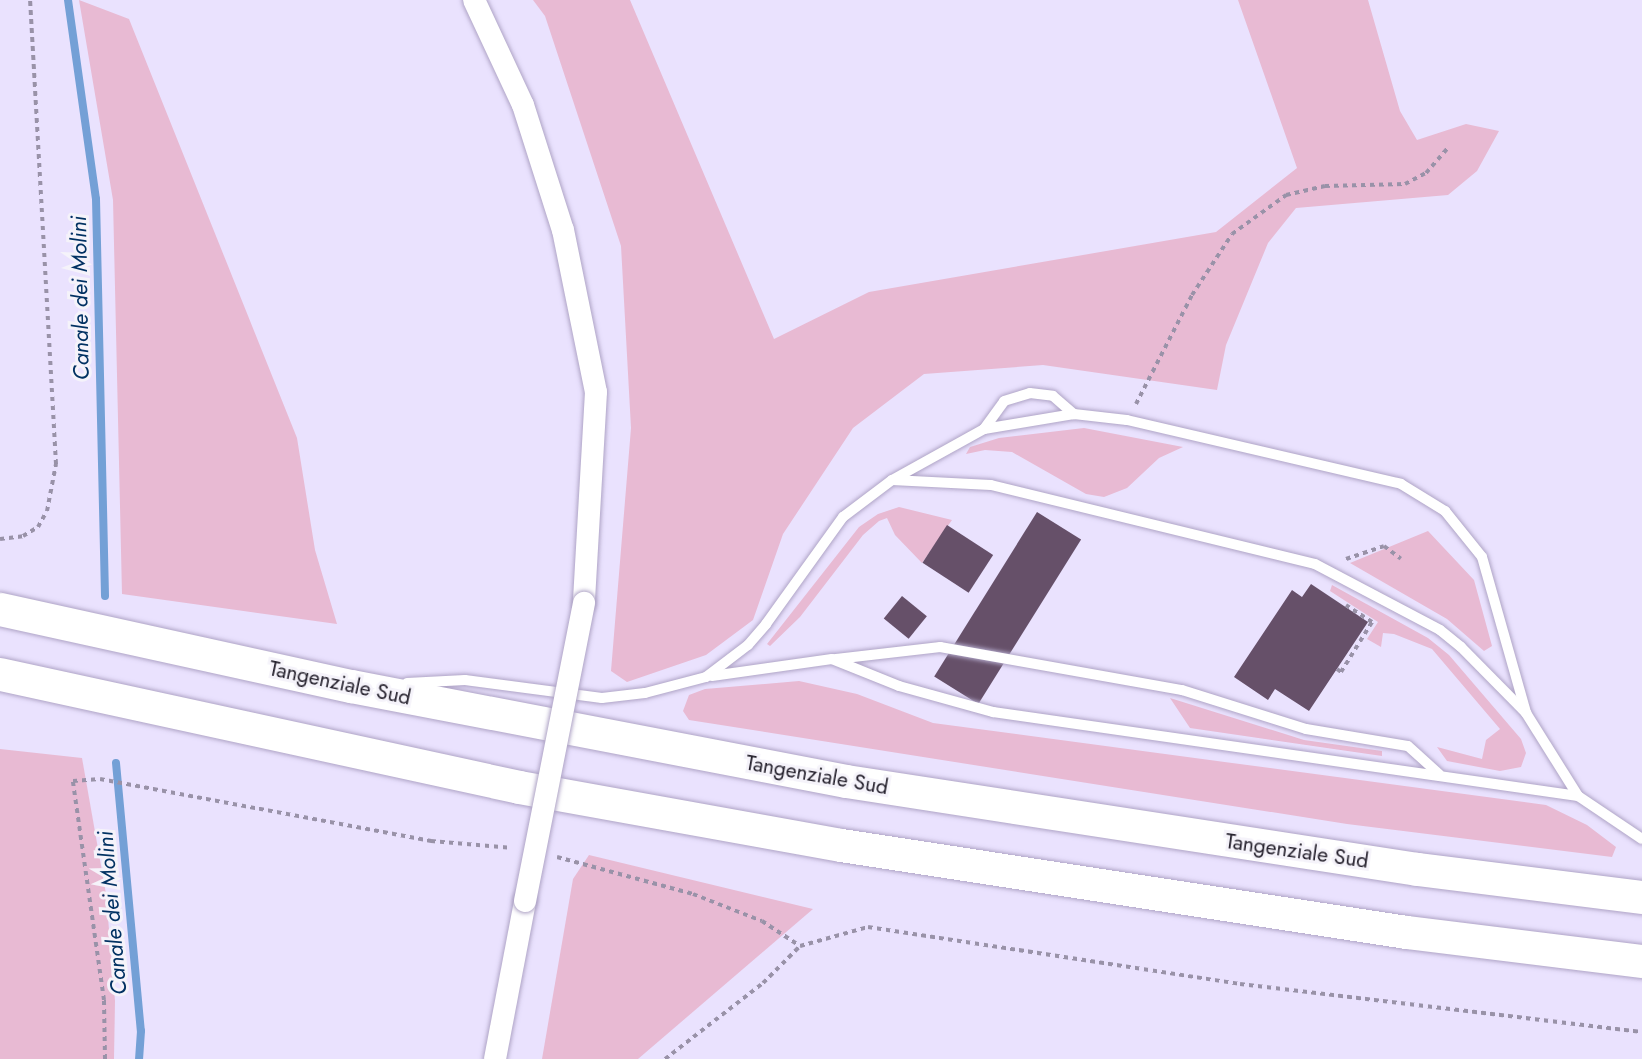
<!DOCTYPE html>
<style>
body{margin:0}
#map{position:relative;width:1642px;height:1059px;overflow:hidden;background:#eae2fe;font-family:Jost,sans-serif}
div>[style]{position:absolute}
.green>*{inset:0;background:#e8bad3}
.stream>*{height:8px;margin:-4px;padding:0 4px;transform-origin:4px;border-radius:4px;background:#74a0d6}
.building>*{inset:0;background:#665069;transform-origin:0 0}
.path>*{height:4px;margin-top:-2px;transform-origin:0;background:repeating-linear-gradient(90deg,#9992a8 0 4.5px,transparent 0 9px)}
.roads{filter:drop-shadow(0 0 2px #afa4c6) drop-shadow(0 0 2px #afa4c6)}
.lane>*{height:10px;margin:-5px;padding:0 5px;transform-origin:5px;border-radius:5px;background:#fff}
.street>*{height:22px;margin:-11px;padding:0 11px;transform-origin:11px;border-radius:11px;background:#fff}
.highway>*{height:33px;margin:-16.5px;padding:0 16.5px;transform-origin:16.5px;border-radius:16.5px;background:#fff}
.bridges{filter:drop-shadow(0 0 2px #afa4c6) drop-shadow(0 0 2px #afa4c6)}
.street-bridge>*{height:22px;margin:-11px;padding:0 11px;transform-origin:11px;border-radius:11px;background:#fff}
span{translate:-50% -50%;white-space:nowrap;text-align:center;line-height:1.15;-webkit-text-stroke:6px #f5f3fa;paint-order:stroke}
.street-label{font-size:21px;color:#221e2a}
.water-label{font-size:22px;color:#013162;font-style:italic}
</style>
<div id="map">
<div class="green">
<div style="clip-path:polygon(79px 0,129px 19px,297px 438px,315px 550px,337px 624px,122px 594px,113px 200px)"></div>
<div style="clip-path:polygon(533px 0,630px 0,774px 339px,869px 292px,1216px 232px,1297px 168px,1238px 0,1368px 0,1400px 111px,1417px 140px,1466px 124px,1499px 131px,1477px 171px,1448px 195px,1296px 208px,1268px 243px,1226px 345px,1217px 390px,1043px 365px,924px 374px,853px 428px,783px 534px,753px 620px,706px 655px,627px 682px,611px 671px,631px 428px,621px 246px,545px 16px)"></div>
<div style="clip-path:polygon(1084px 428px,1183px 447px,1159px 458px,1127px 488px,1104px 497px,1086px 494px,1012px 452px,985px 450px,966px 454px,970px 447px,999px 438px)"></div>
<div style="clip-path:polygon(899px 507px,952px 520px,922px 563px,895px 535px,887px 518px,879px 521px,863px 535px,800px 617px,770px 646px,767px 644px,859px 527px,878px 514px)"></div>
<div style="clip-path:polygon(1428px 531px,1474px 580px,1492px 646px,1484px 651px,1447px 619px,1350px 563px)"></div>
<div style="clip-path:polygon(1332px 585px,1428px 638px,1449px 655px,1521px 739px,1526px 753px,1521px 767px,1500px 771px,1447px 761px,1437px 747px,1482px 759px,1486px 740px,1500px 729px,1432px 649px,1394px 634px,1383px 633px,1381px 647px,1367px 639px,1378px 622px,1330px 591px)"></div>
<div style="clip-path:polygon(799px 681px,857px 694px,933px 723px,1546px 805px,1587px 825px,1616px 847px,1612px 857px,1347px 824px,689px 720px,683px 711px,689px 695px,705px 689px)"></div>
<div style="clip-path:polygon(1170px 698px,1304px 740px,1382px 751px,1382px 756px,1190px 728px)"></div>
<div style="clip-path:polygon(0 749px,82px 758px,106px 894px,115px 1001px,114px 1059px,0 1059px)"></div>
<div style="clip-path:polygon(589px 855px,813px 909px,638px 1059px,542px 1059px,573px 879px)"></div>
</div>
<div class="stream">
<div style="left:68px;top:0;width:201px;rotate:82deg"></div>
<div style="left:96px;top:199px;width:397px;rotate:88.7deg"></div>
<div style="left:116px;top:763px;width:269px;rotate:84.7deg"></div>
<div style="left:141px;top:1031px;width:28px;rotate:94deg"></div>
</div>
<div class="building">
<div style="left:1037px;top:512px;width:52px;height:194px;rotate:32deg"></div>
<div style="left:947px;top:525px;width:55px;height:45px;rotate:33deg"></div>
<div style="clip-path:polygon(1311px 584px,1368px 622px,1309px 711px,1275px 689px,1268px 700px,1234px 677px,1292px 590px,1302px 597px)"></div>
<div style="left:902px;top:596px;width:32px;height:29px;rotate:39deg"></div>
</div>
<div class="path">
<div style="left:1136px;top:404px;width:123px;rotate:-62.8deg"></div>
<div style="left:1192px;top:295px;width:73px;rotate:-56.7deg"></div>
<div style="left:1232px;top:234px;width:67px;rotate:-35.8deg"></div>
<div style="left:1286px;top:195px;width:40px;rotate:-13deg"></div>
<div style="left:1325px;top:186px;width:80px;rotate:-1.4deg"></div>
<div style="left:1405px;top:184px;width:24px;rotate:-28deg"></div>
<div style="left:1426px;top:173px;width:33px;rotate:-49deg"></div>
<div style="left:0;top:539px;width:23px;rotate:-7deg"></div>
<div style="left:23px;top:536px;width:17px;rotate:-31deg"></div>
<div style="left:38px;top:527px;width:18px;rotate:-61deg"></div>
<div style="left:47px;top:511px;width:48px;rotate:-79.2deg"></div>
<div style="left:56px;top:464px;width:465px;rotate:-93.2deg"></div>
<div style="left:1346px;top:559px;width:40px;rotate:-18.9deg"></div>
<div style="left:1384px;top:546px;width:21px;rotate:37deg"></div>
<div style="left:1337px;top:669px;width:5px;rotate:37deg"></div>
<div style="left:1341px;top:672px;width:59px;rotate:-58.2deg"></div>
<div style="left:1372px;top:622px;width:31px;rotate:-147deg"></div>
<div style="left:557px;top:857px;width:141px;rotate:15.2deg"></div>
<div style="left:693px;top:894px;width:74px;rotate:21.4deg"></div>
<div style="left:762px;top:921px;width:45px;rotate:33.3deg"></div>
<div style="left:105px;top:1059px;width:59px;rotate:-91deg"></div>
<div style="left:104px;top:1000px;width:221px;rotate:-98.1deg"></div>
<div style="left:73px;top:781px;width:27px;rotate:-4deg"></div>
<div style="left:100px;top:779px;width:337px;rotate:10.6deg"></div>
<div style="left:431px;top:841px;width:81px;rotate:4.9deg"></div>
<div style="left:665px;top:1059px;width:124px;rotate:-37.8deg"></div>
<div style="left:763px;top:983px;width:52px;rotate:-45deg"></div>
<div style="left:800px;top:946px;width:71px;rotate:-15.6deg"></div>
<div style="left:868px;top:927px;width:376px;rotate:8.7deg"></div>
<div style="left:1240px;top:984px;width:405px;rotate:6.8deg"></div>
</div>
<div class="roads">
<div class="lane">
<div style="left:984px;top:429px;width:34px;rotate:-54deg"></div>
<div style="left:1004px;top:401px;width:27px;rotate:-17deg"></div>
<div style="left:1030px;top:393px;width:23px;rotate:7deg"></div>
<div style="left:1053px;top:396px;width:28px;rotate:41deg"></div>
<div style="left:892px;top:480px;width:105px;rotate:-29deg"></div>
<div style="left:984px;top:429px;width:91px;rotate:-9.5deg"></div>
<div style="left:1074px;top:414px;width:53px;rotate:6.5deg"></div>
<div style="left:1127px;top:420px;width:281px;rotate:13.1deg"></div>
<div style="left:1401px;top:484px;width:52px;rotate:31.5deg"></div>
<div style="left:1445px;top:511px;width:59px;rotate:51.2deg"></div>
<div style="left:1482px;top:557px;width:162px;rotate:74.2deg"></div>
<div style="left:1526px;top:713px;width:98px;rotate:57.9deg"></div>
<div style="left:836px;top:659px;width:105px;rotate:-6.6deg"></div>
<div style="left:940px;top:647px;width:246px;rotate:10.1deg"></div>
<div style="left:1182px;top:690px;width:130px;rotate:17.5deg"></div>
<div style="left:1306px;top:729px;width:103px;rotate:9.5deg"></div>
<div style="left:1408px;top:746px;width:42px;rotate:42.1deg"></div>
<div style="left:712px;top:676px;width:121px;rotate:-8.1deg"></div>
<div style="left:832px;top:659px;width:72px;rotate:21.9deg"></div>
<div style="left:899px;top:686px;width:98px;rotate:15.5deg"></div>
<div style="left:993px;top:712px;width:591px;rotate:8.17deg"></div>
<div style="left:1578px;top:796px;width:77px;rotate:33.9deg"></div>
<div style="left:407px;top:683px;width:58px;rotate:-3deg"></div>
<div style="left:465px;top:680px;width:138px;rotate:7.5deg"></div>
<div style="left:602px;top:698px;width:43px;rotate:-6.6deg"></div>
<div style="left:645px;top:693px;width:63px;rotate:-14.7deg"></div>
<div style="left:706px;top:677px;width:53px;rotate:-37.3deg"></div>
<div style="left:748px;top:645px;width:28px;rotate:-49deg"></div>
<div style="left:766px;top:624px;width:132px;rotate:-54.3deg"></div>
<div style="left:843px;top:517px;width:61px;rotate:-37.1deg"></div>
<div style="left:892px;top:480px;width:99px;rotate:2.9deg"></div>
<div style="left:991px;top:485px;width:333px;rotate:13.7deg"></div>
<div style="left:1315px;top:564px;width:141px;rotate:27.8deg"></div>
<div style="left:1440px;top:630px;width:27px;rotate:39deg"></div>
<div style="left:1461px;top:647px;width:93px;rotate:45.4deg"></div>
</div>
<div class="street">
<div style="left:474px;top:0;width:116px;rotate:65deg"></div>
<div style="left:523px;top:105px;width:131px;rotate:72.3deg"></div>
<div style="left:563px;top:230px;width:165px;rotate:78.5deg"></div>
<div style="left:596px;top:392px;width:211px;rotate:93.3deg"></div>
<div style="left:495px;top:1059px;width:161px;rotate:-79.2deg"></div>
</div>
<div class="highway">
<div style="left:0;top:609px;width:359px;rotate:12.4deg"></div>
<div style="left:351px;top:686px;width:504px;rotate:10.86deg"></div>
<div style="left:846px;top:781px;width:578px;rotate:8.76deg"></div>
<div style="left:1417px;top:869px;width:227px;rotate:7.1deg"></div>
<div style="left:0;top:674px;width:531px;rotate:12.28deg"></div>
<div style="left:519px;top:787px;width:327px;rotate:10.2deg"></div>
<div style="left:841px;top:845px;width:572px;rotate:8.75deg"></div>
<div style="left:1406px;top:932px;width:238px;rotate:7deg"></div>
</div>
</div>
<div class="bridges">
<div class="street-bridge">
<div style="left:525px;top:901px;width:304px;rotate:-78.8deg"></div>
</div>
</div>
<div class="street-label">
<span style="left:340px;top:683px;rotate:12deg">Tangenziale Sud</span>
<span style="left:817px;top:775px;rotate:10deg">Tangenziale Sud</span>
<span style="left:1297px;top:851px;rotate:8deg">Tangenziale Sud</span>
</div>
<div class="water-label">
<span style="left:80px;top:298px;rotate:-91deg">Canale dei Molini</span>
<span style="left:112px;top:913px;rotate:-95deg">Canale dei Molini</span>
</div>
</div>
